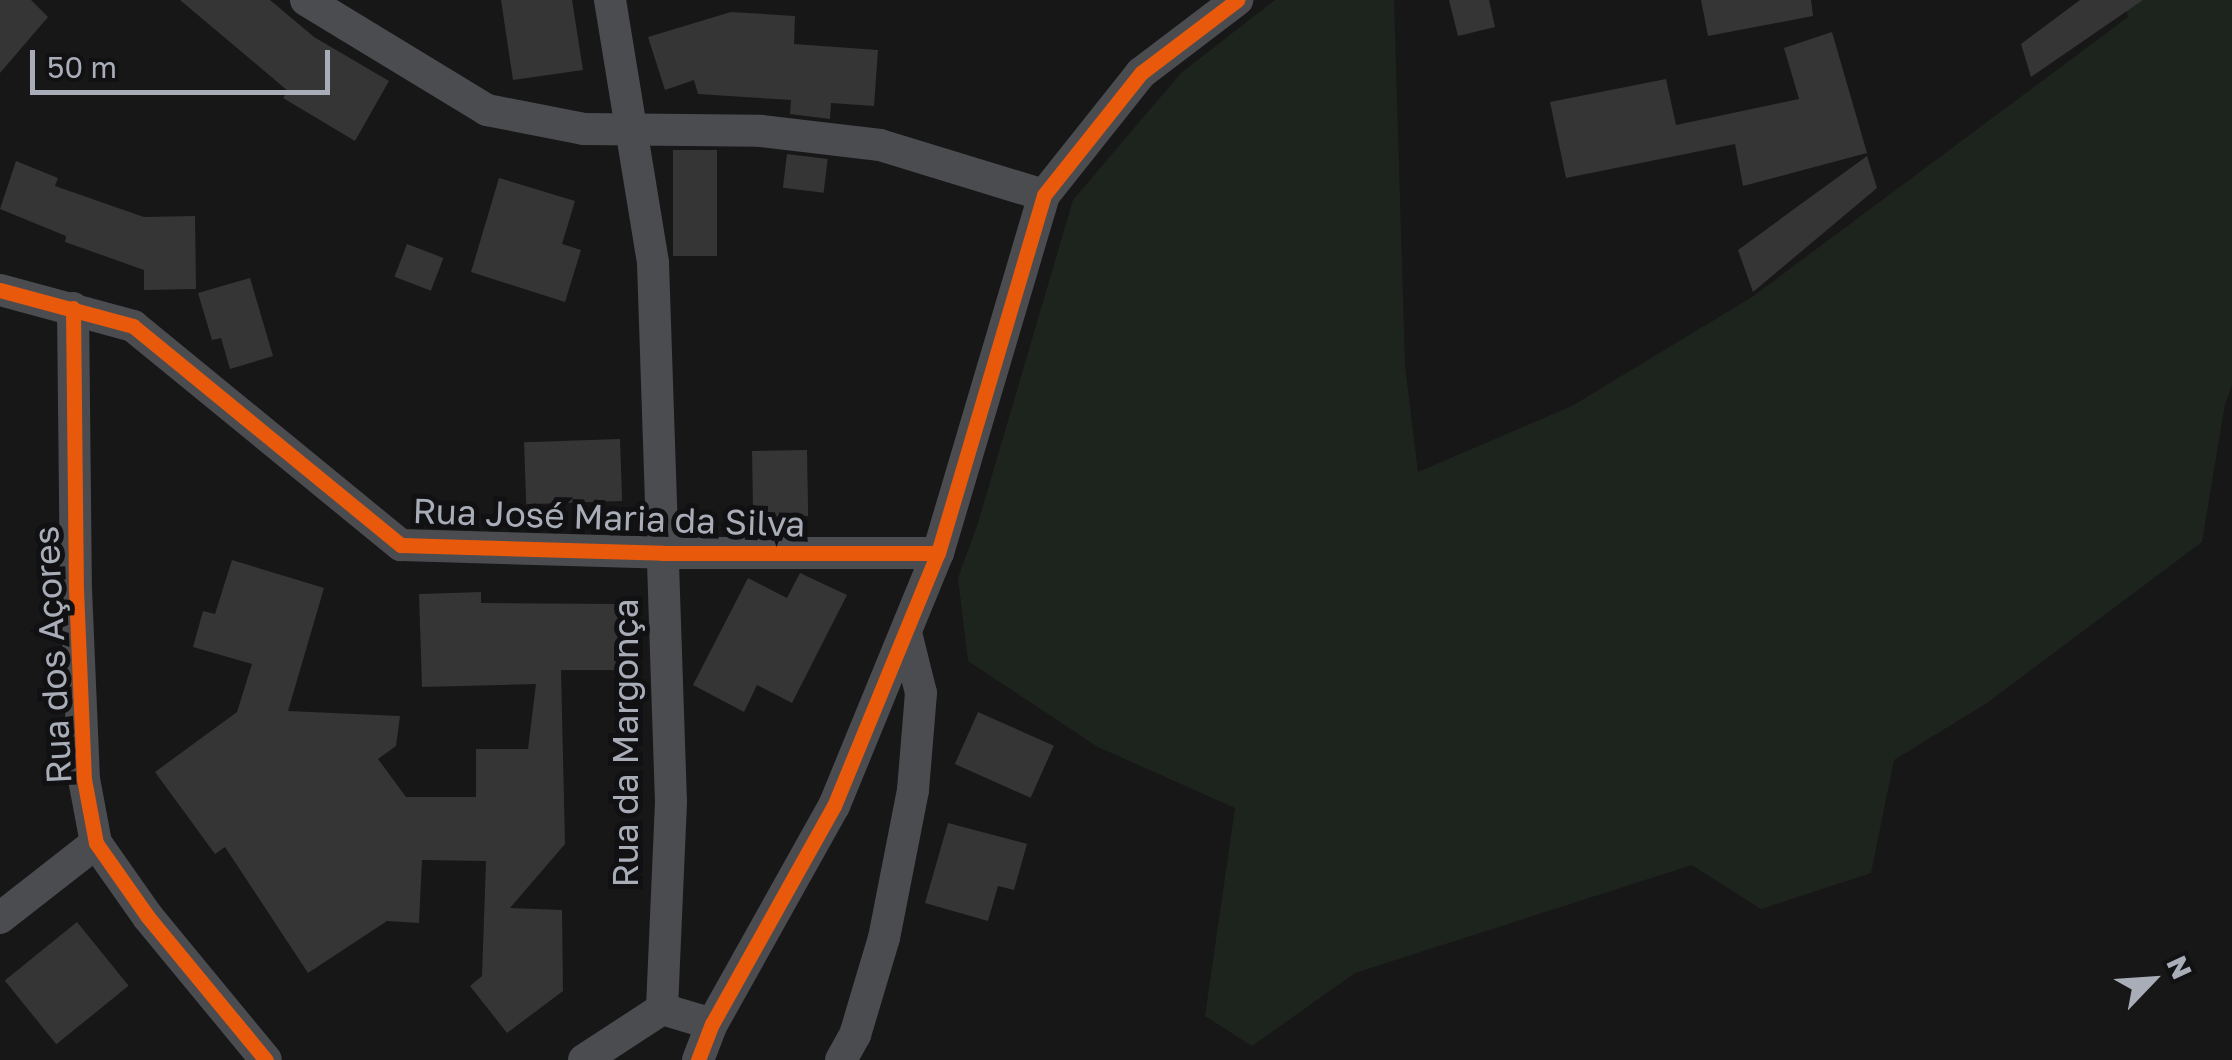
<!DOCTYPE html>
<meta charset="utf-8">
<style>
body{margin:0}
#map{position:relative;width:2232px;height:1060px;overflow:hidden;background:#171717;font-family:"Golos Text",sans-serif}
div>[style]{position:absolute}
.green>*{inset:0;background:#1d241e}
.building>*{inset:0;background:#353536;transform-origin:0 0}
.minor>*{height:32px;margin:-16px;padding:0 16px;transform-origin:16px;border-radius:16px;background:#4b4c50}
.cycleway>*{height:15px;margin:-7.5px;padding:0 7.5px;transform-origin:7.5px;border-radius:7.5px;background:#e8590c}
span{translate:-50% -50%;white-space:nowrap;text-align:center;line-height:1.15;-webkit-text-stroke:10px #111113;paint-order:stroke}
.street-label{font-size:35px;color:#a8adb8}
.north{position:absolute;left:2102px;top:930px;width:100px;height:100px;-webkit-text-stroke:8px #111113;paint-order:stroke;rotate:65deg;font-size:28px;font-weight:700;line-height:40px;text-align:center;color:#a8adb8}
.north::after{content:'';display:block;margin:auto;width:35px;height:45px;background:#a8adb8;clip-path:polygon(50% 0,100% 100%,50% 72%,0 100%)}
.scale{position:absolute;left:30px;top:50px;width:300px;height:45px;box-sizing:border-box;border:5px solid #a8adb8;border-top:0;padding-left:12px;font-size:30px;line-height:35px;white-space:nowrap;color:#a8adb8;-webkit-text-stroke:8px #111113;paint-order:stroke}
</style>
<div id="map">
<div class="green">
<div style="clip-path:polygon(1275px 0,1394px 0,1405px 366px,1418px 472px,1572px 406px,1752px 297px,2128px 17px,2124px 0,2232px 0,2232px 385px,2225px 404px,2202px 542px,1987px 703px,1894px 760px,1871px 873px,1761px 909px,1692px 865px,1355px 973px,1252px 1046px,1205px 1016px,1235px 808px,1098px 747px,968px 661px,958px 578px,978px 523px,1073px 200px,1181px 73px)"></div>
</div>
<div class="building">
<div style="clip-path:polygon(0 0,31px 0,48px 17px,0 73px)"></div>
<div style="clip-path:polygon(180px 0,270px 0,314px 37px,389px 81px,355px 141px,283px 98px,288px 91px)"></div>
<div style="clip-path:polygon(501px 0,572px 0,583px 70px,513px 80px)"></div>
<div style="clip-path:polygon(1449px 0,1489px 0,1495px 27px,1458px 36px)"></div>
<div style="clip-path:polygon(1701px 0,1811px 0,1813px 16px,1708px 36px)"></div>
<div style="clip-path:polygon(2080px 0,2143px 0,2031px 77px,2021px 44px)"></div>
<div style="clip-path:polygon(731px 12px,795px 16px,794px 44px,878px 50px,874px 106px,831px 103px,830px 119px,790px 114px,791px 100px,698px 94px,694px 80px,665px 90px,648px 37px)"></div>
<div style="clip-path:polygon(1832px 32px,1867px 153px,1743px 186px,1735px 144px,1566px 178px,1550px 102px,1666px 79px,1676px 125px,1799px 99px,1784px 48px)"></div>
<div style="left:673px;top:150px;width:44px;height:106px"></div>
<div style="left:787px;top:154px;width:41px;height:34px;rotate:7deg"></div>
<div style="clip-path:polygon(1867px 156px,1877px 188px,1753px 292px,1738px 250px)"></div>
<div style="clip-path:polygon(16px 161px,58px 178px,55px 186px,144px 217px,195px 216px,196px 289px,144px 290px,144px 270px,65px 242px,66px 236px,0 209px)"></div>
<div style="clip-path:polygon(499px 178px,575px 201px,562px 244px,581px 250px,565px 302px,471px 272px)"></div>
<div style="left:407px;top:244px;width:39px;height:35px;rotate:21deg"></div>
<div style="clip-path:polygon(250px 278px,273px 356px,230px 369px,221px 338px,212px 340px,198px 293px)"></div>
<div style="left:620px;top:439px;width:62px;height:96px;rotate:88deg"></div>
<div style="left:807px;top:450px;width:66px;height:55px;rotate:89deg"></div>
<div style="clip-path:polygon(232px 560px,324px 588px,288px 711px,400px 716px,396px 746px,378px 759px,406px 797px,476px 797px,476px 749px,528px 749px,536px 684px,422px 687px,419px 594px,481px 592px,481px 603px,618px 604px,617px 670px,561px 670px,565px 844px,510px 908px,562px 910px,563px 991px,507px 1033px,470px 986px,482px 976px,486px 861px,422px 860px,419px 923px,387px 921px,308px 973px,225px 847px,215px 854px,155px 772px,237px 712px,252px 664px,193px 647px,203px 611px,215px 614px)"></div>
<div style="clip-path:polygon(800px 573px,847px 595px,792px 703px,757px 685px,744px 712px,693px 685px,748px 578px,787px 598px)"></div>
<div style="left:978px;top:712px;width:83px;height:57px;rotate:24deg"></div>
<div style="clip-path:polygon(948px 823px,1027px 844px,1014px 890px,998px 886px,988px 921px,925px 903px)"></div>
<div style="left:77px;top:922px;width:82px;height:93px;rotate:51deg"></div>
</div>
<div class="minor">
<div style="left:306px;top:0;width:212px;rotate:31.3deg"></div>
<div style="left:487px;top:110px;width:99px;rotate:11.1deg"></div>
<div style="left:584px;top:129px;width:177px;rotate:0.6deg"></div>
<div style="left:761px;top:131px;width:120px;rotate:6.7deg"></div>
<div style="left:880px;top:145px;width:171px;rotate:17deg"></div>
<div style="left:610px;top:0;width:266px;rotate:80.7deg"></div>
<div style="left:653px;top:263px;width:539px;rotate:88.09deg"></div>
<div style="left:671px;top:802px;width:207px;rotate:92.5deg"></div>
<div style="left:0;top:290px;width:138px;rotate:15.1deg"></div>
<div style="left:133px;top:326px;width:346px;rotate:39.3deg"></div>
<div style="left:401px;top:545px;width:262px;rotate:1.7deg"></div>
<div style="left:663px;top:553px;width:275px"></div>
<div style="left:73px;top:308px;width:281px;rotate:89.4deg"></div>
<div style="left:76px;top:589px;width:190px;rotate:87.6deg"></div>
<div style="left:84px;top:779px;width:65px;rotate:79.4deg"></div>
<div style="left:96px;top:843px;width:90px;rotate:54.9deg"></div>
<div style="left:148px;top:917px;width:185px;rotate:50.5deg"></div>
<div style="left:0;top:918px;width:122px;rotate:-38deg"></div>
<div style="left:584px;top:1060px;width:93px;rotate:-33.2deg"></div>
<div style="left:662px;top:1009px;width:52px;rotate:16.7deg"></div>
<div style="left:698px;top:1060px;width:39px;rotate:-69deg"></div>
<div style="left:712px;top:1024px;width:250px;rotate:-60.8deg"></div>
<div style="left:834px;top:806px;width:274px;rotate:-67.7deg"></div>
<div style="left:938px;top:553px;width:373px;rotate:-73.5deg"></div>
<div style="left:1044px;top:195px;width:156px;rotate:-51.5deg"></div>
<div style="left:1141px;top:73px;width:121px;rotate:-37.2deg"></div>
<div style="left:841px;top:1060px;width:29px;rotate:-61deg"></div>
<div style="left:855px;top:1035px;width:101px;rotate:-73.4deg"></div>
<div style="left:884px;top:938px;width:151px;rotate:-78.9deg"></div>
<div style="left:913px;top:790px;width:97px;rotate:-85.3deg"></div>
<div style="left:921px;top:693px;width:62px;rotate:-104deg"></div>
</div>
<div class="cycleway">
<div style="left:0;top:290px;width:138px;rotate:15.1deg"></div>
<div style="left:133px;top:326px;width:346px;rotate:39.3deg"></div>
<div style="left:401px;top:545px;width:262px;rotate:1.7deg"></div>
<div style="left:663px;top:553px;width:275px"></div>
<div style="left:73px;top:308px;width:281px;rotate:89.4deg"></div>
<div style="left:76px;top:589px;width:190px;rotate:87.6deg"></div>
<div style="left:84px;top:779px;width:65px;rotate:79.4deg"></div>
<div style="left:96px;top:843px;width:90px;rotate:54.9deg"></div>
<div style="left:148px;top:917px;width:185px;rotate:50.5deg"></div>
<div style="left:698px;top:1060px;width:39px;rotate:-69deg"></div>
<div style="left:712px;top:1024px;width:250px;rotate:-60.8deg"></div>
<div style="left:834px;top:806px;width:274px;rotate:-67.7deg"></div>
<div style="left:938px;top:553px;width:373px;rotate:-73.5deg"></div>
<div style="left:1044px;top:195px;width:156px;rotate:-51.5deg"></div>
<div style="left:1141px;top:73px;width:121px;rotate:-37.2deg"></div>
</div>
<div class="street-label">
<span style="left:609px;top:517px;rotate:2deg">Rua José Maria da Silva</span>
<span style="left:52px;top:655px;rotate:-93deg">Rua dos Açores</span>
<span style="left:625px;top:743px;rotate:-90deg">Rua da Margonça</span>
</div>
<div class="north">N</div>
<div class="scale">50 m</div>
</div>
